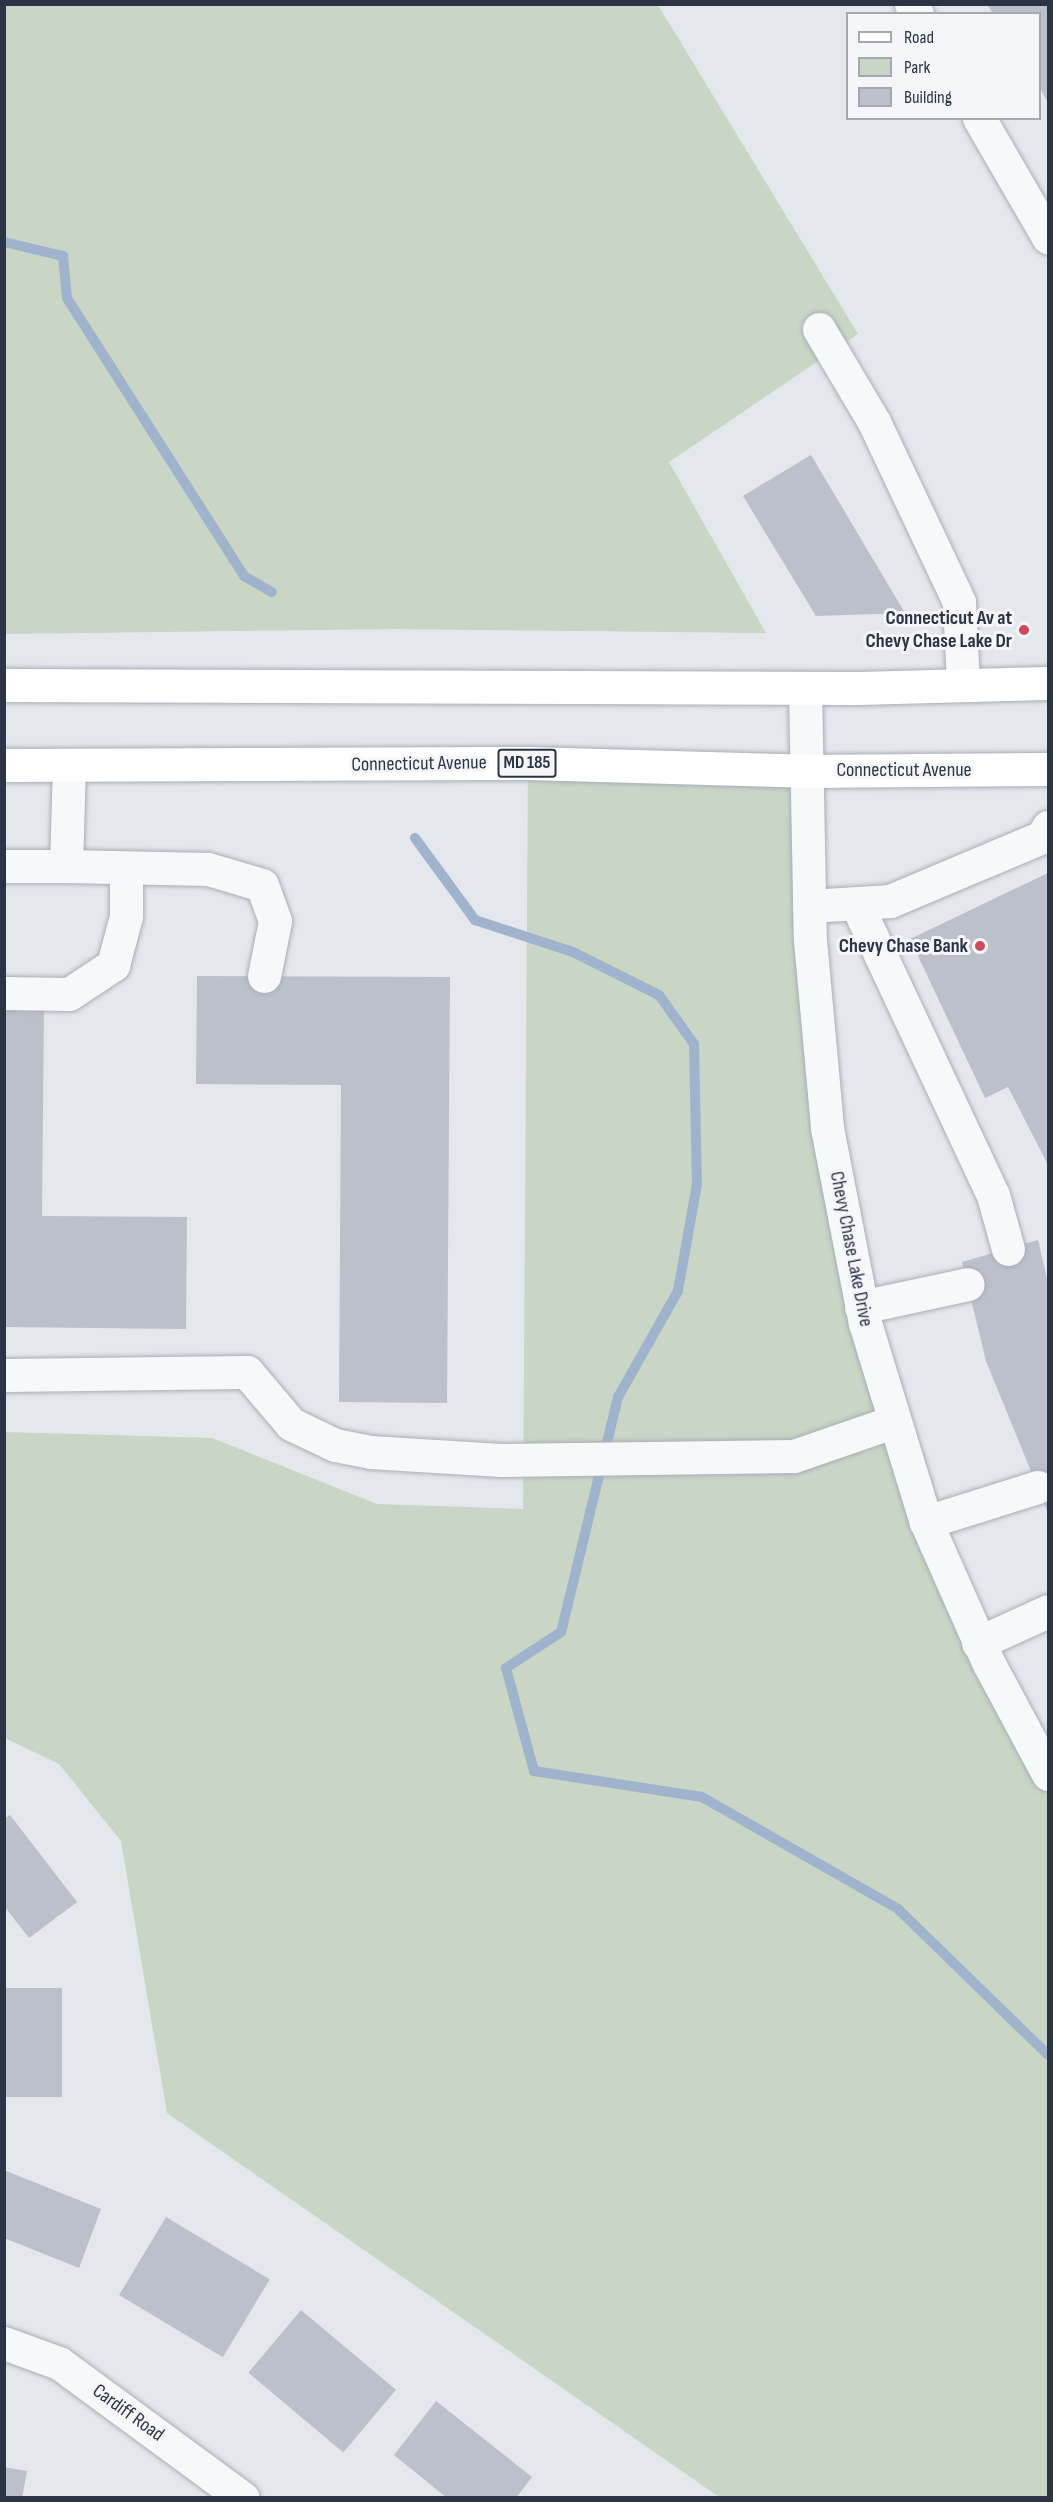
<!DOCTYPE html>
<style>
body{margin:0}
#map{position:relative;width:1053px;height:2502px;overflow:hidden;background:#e4e7ec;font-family:"Sofia Sans Condensed",sans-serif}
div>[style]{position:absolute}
.green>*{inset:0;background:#c9d6c5}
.stream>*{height:10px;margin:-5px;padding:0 5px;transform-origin:5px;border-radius:5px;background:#9fb4cc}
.building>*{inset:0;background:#bbc0ca;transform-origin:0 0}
.roads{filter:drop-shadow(0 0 2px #a9aeb7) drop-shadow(0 0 2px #a9aeb7)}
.minor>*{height:33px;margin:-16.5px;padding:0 16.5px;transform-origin:16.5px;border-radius:16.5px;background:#f7f8fa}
.major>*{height:33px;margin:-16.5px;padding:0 16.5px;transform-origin:16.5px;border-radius:16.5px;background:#fff}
.dots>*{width:16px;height:16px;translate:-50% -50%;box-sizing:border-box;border:3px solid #f4f6f9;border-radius:50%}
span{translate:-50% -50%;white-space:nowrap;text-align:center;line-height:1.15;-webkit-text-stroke:6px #f4f6f9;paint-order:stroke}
.shield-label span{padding:2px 4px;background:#f4f6f9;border:2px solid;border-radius:4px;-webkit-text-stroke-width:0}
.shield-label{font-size:18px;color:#2b3445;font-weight:700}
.poi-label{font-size:20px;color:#2b3445;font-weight:700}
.right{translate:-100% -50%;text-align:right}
.street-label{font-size:20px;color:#2b3445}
.frame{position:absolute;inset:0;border:6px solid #2b3445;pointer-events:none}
.legend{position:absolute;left:846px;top:12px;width:195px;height:108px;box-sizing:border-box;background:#f4f6f9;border:2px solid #a4a8b1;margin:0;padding:8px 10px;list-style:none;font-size:18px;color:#2b3445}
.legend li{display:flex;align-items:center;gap:12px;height:30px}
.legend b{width:30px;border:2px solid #a4a8b1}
</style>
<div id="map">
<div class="green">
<div style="clip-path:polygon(4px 5px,658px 5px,858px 334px,669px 462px,766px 633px,395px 629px,5px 634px)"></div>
<div style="clip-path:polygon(528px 763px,806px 771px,810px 940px,892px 1422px,1048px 1774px,1048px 2497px,719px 2497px,167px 2113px,121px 1841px,59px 1764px,5px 1738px,5px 1432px,212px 1438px,377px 1504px,523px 1509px)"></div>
</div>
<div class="stream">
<div style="left:4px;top:242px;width:61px;rotate:13.3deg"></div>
<div style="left:63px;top:256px;width:42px;rotate:84.6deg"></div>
<div style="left:67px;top:298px;width:330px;rotate:57.5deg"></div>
<div style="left:244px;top:576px;width:32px;rotate:30deg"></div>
<div style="left:415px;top:838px;width:102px;rotate:53.8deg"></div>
<div style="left:475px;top:920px;width:103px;rotate:18.1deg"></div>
<div style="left:573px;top:952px;width:96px;rotate:26.6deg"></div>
<div style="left:659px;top:995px;width:60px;rotate:54.5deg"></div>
<div style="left:694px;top:1044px;width:140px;rotate:88.8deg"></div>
<div style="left:697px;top:1184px;width:109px;rotate:100.1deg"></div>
<div style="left:678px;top:1291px;width:122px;rotate:119.5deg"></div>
<div style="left:618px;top:1397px;width:242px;rotate:103.6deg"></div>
<div style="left:561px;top:1632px;width:66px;rotate:146.8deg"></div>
<div style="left:506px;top:1668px;width:107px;rotate:74.8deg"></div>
<div style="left:534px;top:1771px;width:170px;rotate:8.8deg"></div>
<div style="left:702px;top:1797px;width:226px;rotate:29.7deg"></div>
<div style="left:898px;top:1909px;width:209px;rotate:44.2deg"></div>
</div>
<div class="building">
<div style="clip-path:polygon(987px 4px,1048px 4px,1048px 103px,1040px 88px,1040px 14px,993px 14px)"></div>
<div style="clip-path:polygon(811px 455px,905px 613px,816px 616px,743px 496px)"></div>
<div style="clip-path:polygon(1048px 873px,1048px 1165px,1008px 1087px,985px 1098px,910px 939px)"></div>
<div style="clip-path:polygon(197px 976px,450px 977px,447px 1403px,339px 1402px,341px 1085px,196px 1084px)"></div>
<div style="clip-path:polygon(4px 1008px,44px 1008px,42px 1216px,187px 1217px,186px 1329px,4px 1327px)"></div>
<div style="clip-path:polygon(1038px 1240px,1048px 1283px,1048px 1513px,986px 1361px,962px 1262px)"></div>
<div style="clip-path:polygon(10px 1815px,77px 1902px,29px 1938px,4px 1906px,4px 1819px)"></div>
<div style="left:4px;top:1988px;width:58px;height:109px"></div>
<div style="clip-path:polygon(4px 2170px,101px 2209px,79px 2268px,4px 2238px)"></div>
<div style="left:166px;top:2217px;width:121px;height:91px;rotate:31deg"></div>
<div style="left:301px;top:2310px;width:124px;height:82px;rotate:40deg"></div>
<div style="clip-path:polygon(436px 2401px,532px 2477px,516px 2498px,447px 2498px,394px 2455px)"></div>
<div style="clip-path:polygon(4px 2467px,27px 2471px,22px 2498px,4px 2498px)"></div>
</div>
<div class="roads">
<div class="minor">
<div style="left:911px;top:4px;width:12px;rotate:59deg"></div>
<div style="left:979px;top:118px;width:138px;rotate:59.9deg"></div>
<div style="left:819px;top:329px;width:108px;rotate:59.4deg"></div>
<div style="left:874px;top:422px;width:199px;rotate:64.7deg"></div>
<div style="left:959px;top:602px;width:83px;rotate:87.2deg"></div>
<div style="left:805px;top:688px;width:252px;rotate:88.9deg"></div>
<div style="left:810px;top:940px;width:189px;rotate:84.8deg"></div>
<div style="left:827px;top:1128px;width:199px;rotate:79deg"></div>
<div style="left:865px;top:1323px;width:208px;rotate:73deg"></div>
<div style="left:926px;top:1522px;width:153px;rotate:66.1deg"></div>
<div style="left:988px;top:1662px;width:127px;rotate:61.8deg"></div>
<div style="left:4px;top:866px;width:62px"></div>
<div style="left:66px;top:866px;width:100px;rotate:-88.3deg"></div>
<div style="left:66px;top:866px;width:142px;rotate:1.2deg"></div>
<div style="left:208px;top:869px;width:56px;rotate:16.5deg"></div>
<div style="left:262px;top:885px;width:38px;rotate:70deg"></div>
<div style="left:275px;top:921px;width:56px;rotate:101.3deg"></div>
<div style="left:857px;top:905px;width:320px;rotate:64.9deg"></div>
<div style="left:993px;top:1195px;width:56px;rotate:74.5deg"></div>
<div style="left:809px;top:906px;width:81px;rotate:-3.5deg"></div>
<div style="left:890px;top:901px;width:165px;rotate:-22.8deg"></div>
<div style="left:1042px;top:837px;width:12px;rotate:-59deg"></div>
<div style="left:4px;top:993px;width:65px;rotate:0.9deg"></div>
<div style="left:69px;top:994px;width:53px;rotate:-33.4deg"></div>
<div style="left:113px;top:965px;width:51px;rotate:-75.1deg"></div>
<div style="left:126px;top:916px;width:48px;rotate:-90deg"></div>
<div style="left:861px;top:1307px;width:109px;rotate:-12.1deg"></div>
<div style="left:4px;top:1375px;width:243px;rotate:-0.7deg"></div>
<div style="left:247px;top:1372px;width:68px;rotate:49.8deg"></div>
<div style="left:291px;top:1424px;width:49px;rotate:25.5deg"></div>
<div style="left:335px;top:1445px;width:36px;rotate:11deg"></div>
<div style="left:370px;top:1452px;width:131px;rotate:3.5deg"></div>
<div style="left:501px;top:1460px;width:293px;rotate:-0.8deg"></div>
<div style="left:794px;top:1456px;width:104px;rotate:-19.1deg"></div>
<div style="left:926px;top:1522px;width:117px;rotate:-17.4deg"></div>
<div style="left:978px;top:1643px;width:77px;rotate:-24.6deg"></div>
<div style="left:4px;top:2343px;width:59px;rotate:20deg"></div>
<div style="left:59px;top:2363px;width:228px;rotate:36.3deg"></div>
</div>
<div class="major">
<div style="left:4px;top:685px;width:854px;rotate:0.2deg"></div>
<div style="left:858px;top:688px;width:190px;rotate:-1.5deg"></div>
<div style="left:4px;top:765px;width:524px;rotate:-0.22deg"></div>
<div style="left:528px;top:763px;width:278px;rotate:1.6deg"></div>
<div style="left:806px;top:771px;width:242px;rotate:-0.5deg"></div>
</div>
</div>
<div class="dots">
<div style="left:1024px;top:630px;background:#d1495b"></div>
<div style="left:980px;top:946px;background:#d1495b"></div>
</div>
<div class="shield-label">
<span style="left:527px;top:763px">MD 185</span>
</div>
<div class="poi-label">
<span class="right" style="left:1012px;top:630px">Connecticut Av at<br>Chevy Chase Lake Dr</span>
<span class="right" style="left:968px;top:946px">Chevy Chase Bank</span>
</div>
<div class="street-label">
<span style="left:419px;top:764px;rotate:-1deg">Connecticut Avenue</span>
<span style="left:904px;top:770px">Connecticut Avenue</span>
<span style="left:851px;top:1249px;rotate:79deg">Chevy Chase Lake Drive</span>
<span style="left:128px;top:2413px;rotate:36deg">Cardiff Road</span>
</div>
<div class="frame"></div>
<ul class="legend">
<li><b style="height:8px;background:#fff"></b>Road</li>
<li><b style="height:16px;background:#c9d6c5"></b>Park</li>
<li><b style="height:16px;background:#bbc0ca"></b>Building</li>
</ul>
</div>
